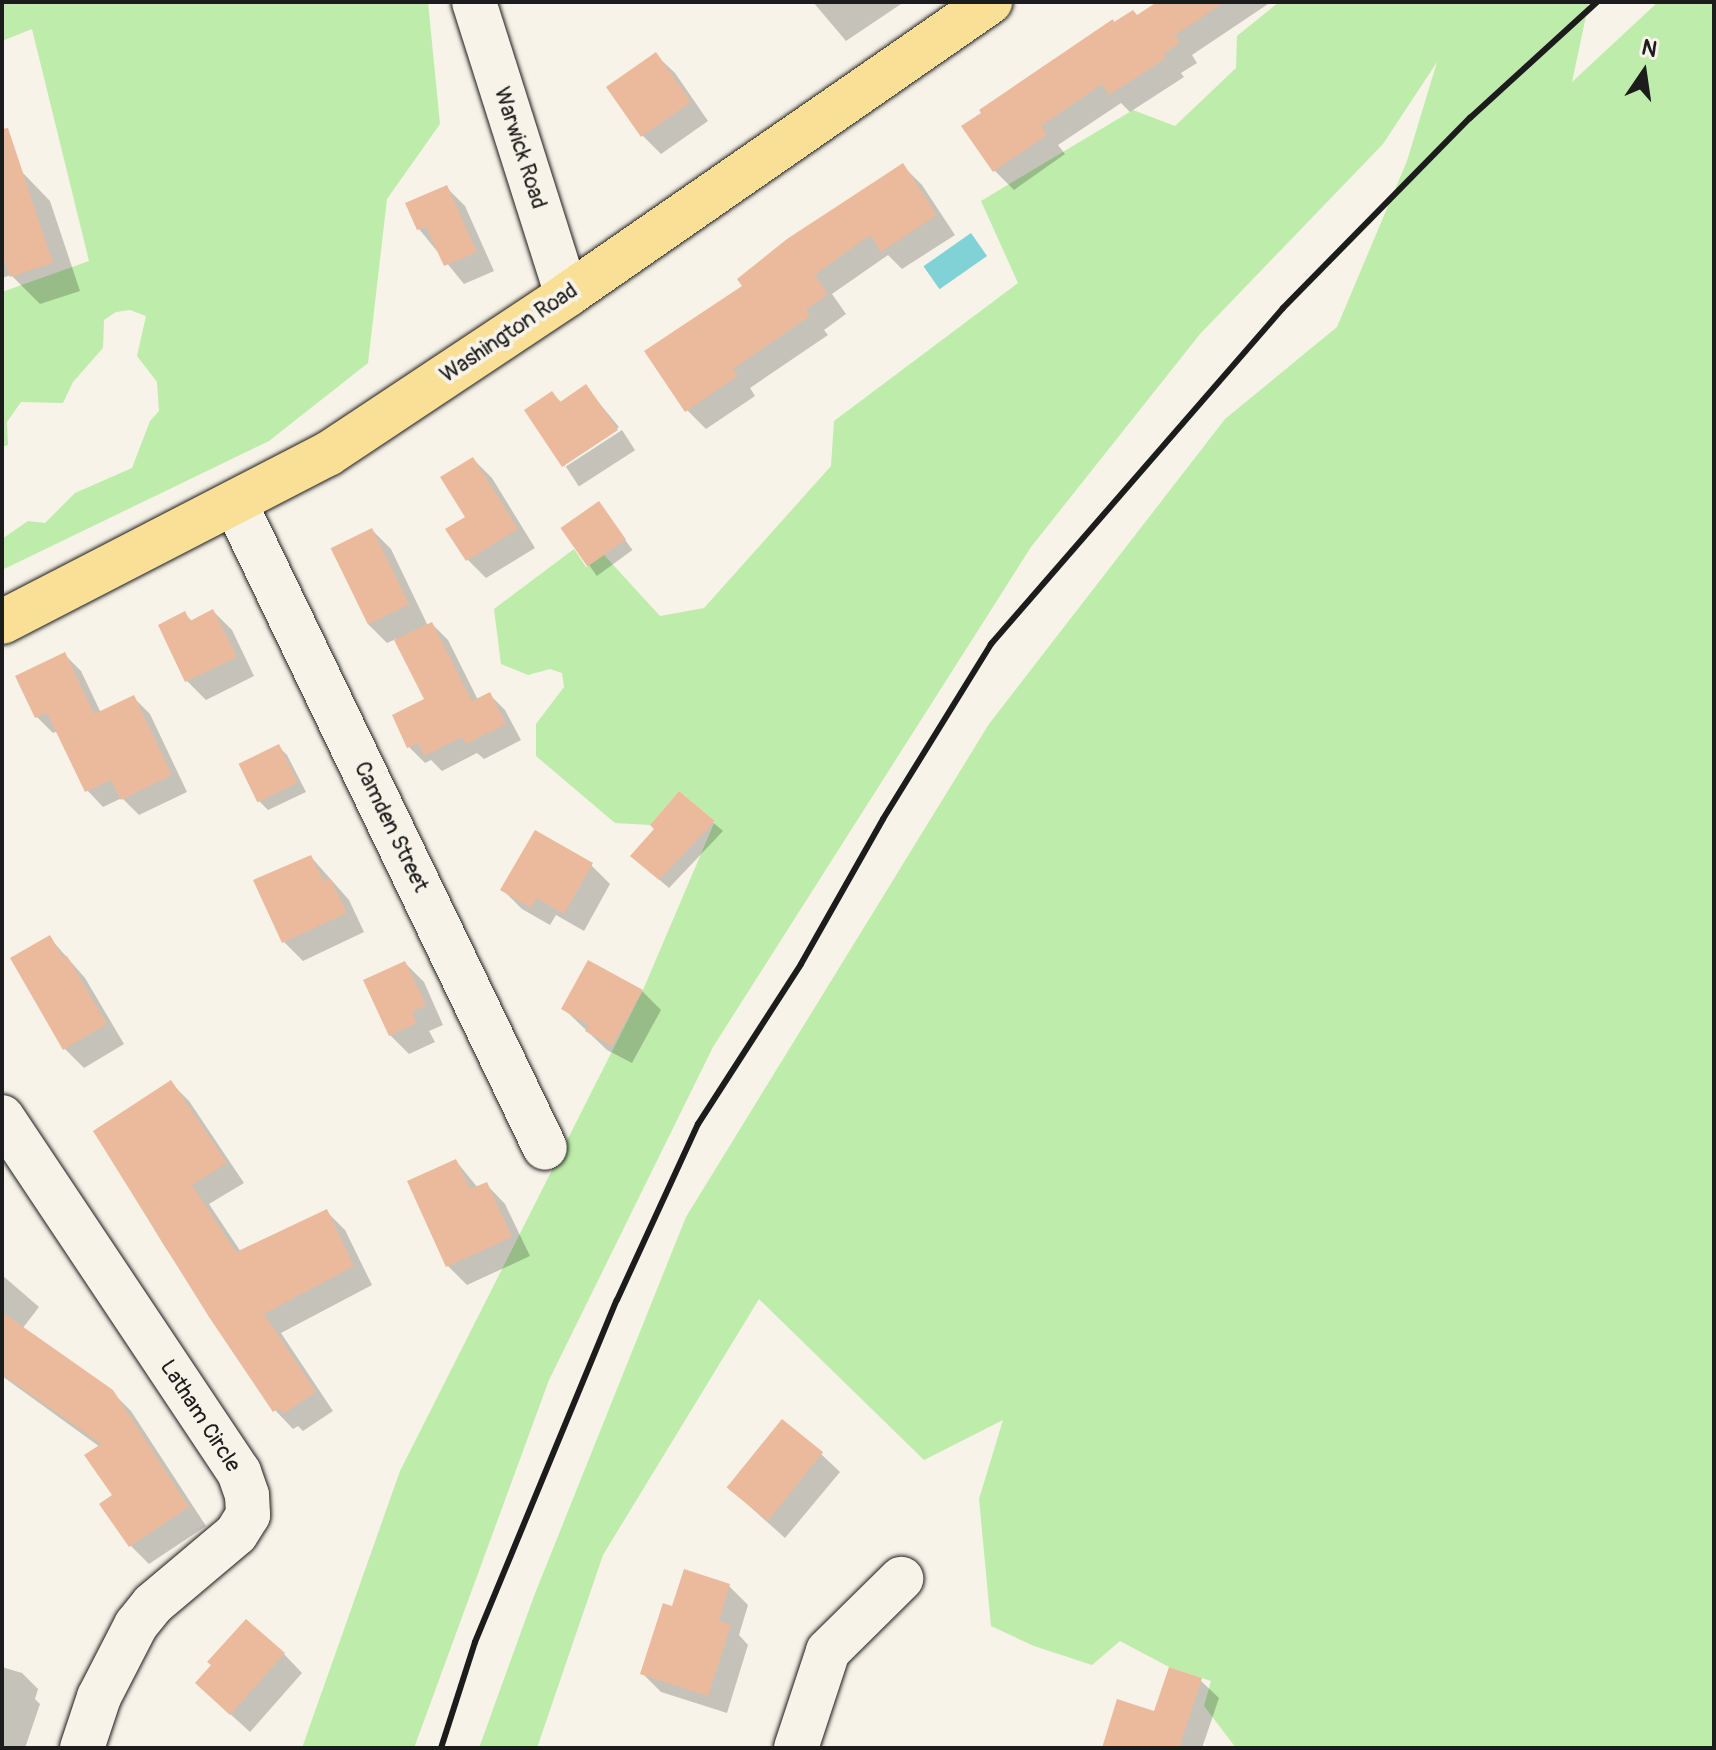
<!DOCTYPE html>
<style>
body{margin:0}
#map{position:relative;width:1716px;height:1750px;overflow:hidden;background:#f7f3e8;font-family:Pangolin,sans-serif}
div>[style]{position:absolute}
.green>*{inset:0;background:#beecaa}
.water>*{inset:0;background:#80d2d7;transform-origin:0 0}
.shadow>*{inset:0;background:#0003;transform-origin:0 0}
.building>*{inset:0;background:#ebba9c;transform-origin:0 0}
.roads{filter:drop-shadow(0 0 2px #1c1c1c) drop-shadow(0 0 2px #1c1c1c)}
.minor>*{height:44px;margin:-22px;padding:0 22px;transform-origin:22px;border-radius:22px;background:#f7f3e8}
.major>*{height:44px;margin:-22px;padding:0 22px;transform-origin:22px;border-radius:22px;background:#fadf96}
.rail>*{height:6px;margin:-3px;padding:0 3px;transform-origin:3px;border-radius:3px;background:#1c1c1c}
span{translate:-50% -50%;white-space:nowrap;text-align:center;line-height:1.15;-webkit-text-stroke:8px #f7f3e8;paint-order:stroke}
.street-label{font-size:22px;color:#1c1c1c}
.frame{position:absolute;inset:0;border:4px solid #1c1c1c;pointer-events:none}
.north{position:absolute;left:1604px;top:32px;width:80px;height:80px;-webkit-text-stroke:6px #f7f3e8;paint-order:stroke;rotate:13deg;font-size:22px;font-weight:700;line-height:32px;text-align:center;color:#1c1c1c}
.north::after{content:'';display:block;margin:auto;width:28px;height:36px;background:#1c1c1c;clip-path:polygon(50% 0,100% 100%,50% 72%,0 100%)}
</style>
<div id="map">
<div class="green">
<div style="clip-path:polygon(2px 2px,428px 2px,440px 124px,387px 199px,368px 363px,269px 441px,2px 570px,2px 539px,28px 521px,45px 523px,75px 493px,132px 468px,150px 421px,159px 411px,157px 382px,137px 356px,146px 316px,130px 310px,116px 312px,104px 320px,103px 348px,73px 382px,63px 403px,21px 402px,7px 422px,8px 445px,2px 447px,2px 292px,89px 261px,32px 29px,2px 41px)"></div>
<div style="clip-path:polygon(1279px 2px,1589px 2px,1572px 82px,1658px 2px,1714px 2px,1714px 1748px,1236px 1748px,1204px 1706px,1211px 1681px,1169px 1667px,1120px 1641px,1092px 1665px,1034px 1646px,991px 1626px,979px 1499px,1003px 1420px,924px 1460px,759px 1299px,603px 1555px,537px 1748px,479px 1748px,534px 1596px,686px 1217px,989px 724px,1225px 419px,1337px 327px,1407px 161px,1437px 62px,1383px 144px,1200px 334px,1031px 547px,713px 1047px,549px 1380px,414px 1748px,302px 1748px,400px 1471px,643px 990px,715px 821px,679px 791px,650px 825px,615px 823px,536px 756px,536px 724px,564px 687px,562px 673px,550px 669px,528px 675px,501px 664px,494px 609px,574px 549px,586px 567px,604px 555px,660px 616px,704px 608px,831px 466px,834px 421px,1018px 283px,981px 201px,1133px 110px,1175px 126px,1236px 68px,1237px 36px)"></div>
</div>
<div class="water">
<div style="left:971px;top:233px;width:28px;height:58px;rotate:55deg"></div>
</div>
<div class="shadow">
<div style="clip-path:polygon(813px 2px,904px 2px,846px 41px)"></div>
<div style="clip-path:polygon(1161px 2px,1271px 2px,1192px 55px,1197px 63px,1181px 73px,1184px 77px,1130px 112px,1121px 103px,1058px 145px,1065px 154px,1014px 190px,995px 171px,964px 127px,1114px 24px,1137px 17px)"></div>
<div style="clip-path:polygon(656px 55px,675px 73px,708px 121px,661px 154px,642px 135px,608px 86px)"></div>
<div style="clip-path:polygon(903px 166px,922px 185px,955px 235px,902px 269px,888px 255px,832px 294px,846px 314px,824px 330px,828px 335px,750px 388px,755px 396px,706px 429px,687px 410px,744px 287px)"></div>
<div style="clip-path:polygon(22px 172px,50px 201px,80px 291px,40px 304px,11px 275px,2px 278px,2px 179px)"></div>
<div style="clip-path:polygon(446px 187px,465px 206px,494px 271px,464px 284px,419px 229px)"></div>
<div style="clip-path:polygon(586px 387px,619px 427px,565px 463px,565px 467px,526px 411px,552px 393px,562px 403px)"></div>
<div style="left:622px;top:430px;width:24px;height:67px;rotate:57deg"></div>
<div style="clip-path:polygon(473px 459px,492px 478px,535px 548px,486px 578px,467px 559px)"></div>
<div style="left:599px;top:504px;width:57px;height:44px;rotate:54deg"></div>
<div style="clip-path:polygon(372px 530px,391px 549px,428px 626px,432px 624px,448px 640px,478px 700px,489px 694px,505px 710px,521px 740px,484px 759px,477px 753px,442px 771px,431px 760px,425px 763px,409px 747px,427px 700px,396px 639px,387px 643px,368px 624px)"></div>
<div style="clip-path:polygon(213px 611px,232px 630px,254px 676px,206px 700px,187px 681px,185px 614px,193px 622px)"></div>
<div style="clip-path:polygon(65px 655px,81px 671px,101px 713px,133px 697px,150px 714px,187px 792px,139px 815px,122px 798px,103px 807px,87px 790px,58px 731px,53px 733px,37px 717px)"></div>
<div style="clip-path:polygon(278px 746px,287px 755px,306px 792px,268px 810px,259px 801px,241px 764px)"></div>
<div style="clip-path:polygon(679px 793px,723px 831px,669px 888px,642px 865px)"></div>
<div style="clip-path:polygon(311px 857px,349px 900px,364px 932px,303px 961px,284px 942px)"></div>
<div style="clip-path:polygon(591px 865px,610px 884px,584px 931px,556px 915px,550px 925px,522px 909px,503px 890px)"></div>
<div style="clip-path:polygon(50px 938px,85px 978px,124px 1044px,84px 1068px,65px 1049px,12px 959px)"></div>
<div style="clip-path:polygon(405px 963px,424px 982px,443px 1025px,429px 1031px,435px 1042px,409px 1054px,390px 1035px)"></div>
<div style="clip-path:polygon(642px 991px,661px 1010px,632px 1063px,607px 1050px,564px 1009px)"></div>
<div style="clip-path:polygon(171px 1083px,189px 1101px,244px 1183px,209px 1204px,241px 1252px,326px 1211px,345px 1230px,372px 1285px,281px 1333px,333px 1411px,303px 1431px,298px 1426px,293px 1429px,275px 1410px,165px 1247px,96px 1132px)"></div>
<div style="clip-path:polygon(456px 1161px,478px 1188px,487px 1185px,505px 1204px,530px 1256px,467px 1285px,448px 1266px)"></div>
<div style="clip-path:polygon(2px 1275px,39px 1307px,22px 1329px,111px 1391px,131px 1411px,206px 1526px,149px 1564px,130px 1545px,100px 1447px,2px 1376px)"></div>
<div style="clip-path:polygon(821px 1454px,840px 1472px,785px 1538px,727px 1486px)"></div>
<div style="clip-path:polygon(729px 1586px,748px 1605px,739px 1635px,748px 1645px,727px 1713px,661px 1692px,642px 1673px,674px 1609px)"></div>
<div style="clip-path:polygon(284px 1654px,302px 1673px,250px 1732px,216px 1701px)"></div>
<div style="clip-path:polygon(2px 1667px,22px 1673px,38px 1689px,35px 1699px,40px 1704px,25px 1748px,2px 1748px)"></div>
<div style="clip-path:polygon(1200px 1680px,1219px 1698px,1202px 1748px,1111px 1748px)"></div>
</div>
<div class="building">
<div style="clip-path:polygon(1157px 2px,1225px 2px,1175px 35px,1180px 43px,1163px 54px,1166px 58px,1109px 95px,1102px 84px,1041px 126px,1047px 135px,993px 172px,961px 126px,981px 113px,979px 110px,1113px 19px,1114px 22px,1133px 10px,1137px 15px)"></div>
<div style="left:656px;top:52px;width:61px;height:61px;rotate:55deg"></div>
<div style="clip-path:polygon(8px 128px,53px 263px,10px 277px,2px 254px,2px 129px)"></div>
<div style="clip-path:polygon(903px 163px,937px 215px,881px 252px,870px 235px,815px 275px,828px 294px,806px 310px,810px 316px,733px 369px,738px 376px,685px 412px,644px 351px,742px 286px,737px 279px,787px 239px)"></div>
<div style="clip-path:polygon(447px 185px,477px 252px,444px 266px,426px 227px,417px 230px,405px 203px)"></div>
<div style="clip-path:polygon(586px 384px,618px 430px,562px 467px,524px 410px,552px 391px,560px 402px)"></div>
<div style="clip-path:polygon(473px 457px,518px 529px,466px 561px,445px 529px,465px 517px,440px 477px)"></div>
<div style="left:599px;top:501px;width:47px;height:47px;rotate:55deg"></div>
<div style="left:372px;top:528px;width:85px;height:46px;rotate:64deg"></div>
<div style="clip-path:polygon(213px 609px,237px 657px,185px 682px,158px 625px,185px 611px,190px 621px)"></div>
<div style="clip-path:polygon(432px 622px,472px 701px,490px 692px,506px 724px,466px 744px,462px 737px,424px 756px,418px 743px,407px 748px,392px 715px,424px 699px,394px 640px)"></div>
<div style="clip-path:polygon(65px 652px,94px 714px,134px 695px,172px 775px,121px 800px,111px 780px,85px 792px,47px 713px,35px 718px,15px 676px)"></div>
<div style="left:279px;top:744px;width:43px;height:45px;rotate:64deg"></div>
<div style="clip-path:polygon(679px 791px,715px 821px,659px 880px,630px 856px,654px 829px,650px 825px)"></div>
<div style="clip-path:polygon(535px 830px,593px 863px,564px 914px,537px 898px,531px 908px,500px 890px)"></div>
<div style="clip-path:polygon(311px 855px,324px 882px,330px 878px,347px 913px,282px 943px,253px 880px)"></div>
<div style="clip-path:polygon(50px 935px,63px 958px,67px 956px,107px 1024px,63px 1050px,10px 958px)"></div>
<div style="clip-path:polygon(588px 960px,643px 990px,612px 1046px,585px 1031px,589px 1025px,561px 1009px)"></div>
<div style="clip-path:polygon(405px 961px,426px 1005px,412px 1012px,417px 1023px,389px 1036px,363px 980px)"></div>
<div style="clip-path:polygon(171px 1080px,227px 1163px,192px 1185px,236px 1252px,327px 1209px,354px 1266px,264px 1314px,316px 1392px,283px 1414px,279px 1408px,273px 1412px,209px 1317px,93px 1131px)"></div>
<div style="clip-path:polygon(456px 1159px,470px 1189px,487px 1182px,512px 1237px,446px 1267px,407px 1181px)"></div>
<div style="clip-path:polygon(2px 1312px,113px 1390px,189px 1507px,129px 1547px,99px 1504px,112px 1495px,84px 1455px,101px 1444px,2px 1374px)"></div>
<div style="left:782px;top:1419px;width:53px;height:88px;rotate:39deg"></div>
<div style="clip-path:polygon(684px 1569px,730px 1584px,719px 1621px,731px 1625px,708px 1696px,640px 1674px,663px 1603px,672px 1606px)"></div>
<div style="clip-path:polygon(246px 1619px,285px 1653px,230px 1715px,195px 1683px,211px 1665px,207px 1662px)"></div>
<div style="clip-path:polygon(1169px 1667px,1202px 1678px,1179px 1748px,1102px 1748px,1117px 1699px,1154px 1711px)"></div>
</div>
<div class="roads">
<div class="minor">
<div style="left:474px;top:2px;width:307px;rotate:72.4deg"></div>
<div style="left:236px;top:505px;width:713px;rotate:64.33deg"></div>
<div style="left:2px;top:1117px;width:427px;rotate:56.3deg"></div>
<div style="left:239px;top:1472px;width:24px;rotate:71deg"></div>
<div style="left:247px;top:1495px;width:20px;rotate:87deg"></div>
<div style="left:248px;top:1515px;width:22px;rotate:122deg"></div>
<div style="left:236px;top:1534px;width:109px;rotate:139.9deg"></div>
<div style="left:153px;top:1604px;width:27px;rotate:129deg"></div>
<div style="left:136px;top:1625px;width:81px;rotate:117.2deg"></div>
<div style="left:99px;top:1697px;width:54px;rotate:108.4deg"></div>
<div style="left:796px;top:1748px;width:102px;rotate:-71.7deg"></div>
<div style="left:828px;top:1651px;width:103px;rotate:-44.6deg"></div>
</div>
<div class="major">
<div style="left:2px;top:622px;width:367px;rotate:-27.3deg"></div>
<div style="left:328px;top:454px;width:287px;rotate:-33.6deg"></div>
<div style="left:567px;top:295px;width:515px;rotate:-34.71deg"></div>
</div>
</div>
<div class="rail">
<div style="left:441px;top:1748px;width:111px;rotate:-72.2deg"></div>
<div style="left:475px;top:1642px;width:370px;rotate:-67.5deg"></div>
<div style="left:617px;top:1300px;width:194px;rotate:-65.3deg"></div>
<div style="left:698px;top:1124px;width:190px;rotate:-57.2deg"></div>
<div style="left:801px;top:964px;width:167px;rotate:-60.5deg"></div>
<div style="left:883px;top:819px;width:206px;rotate:-58.3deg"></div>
<div style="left:991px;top:644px;width:445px;rotate:-49deg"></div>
<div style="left:1283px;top:308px;width:267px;rotate:-45.5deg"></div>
<div style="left:1470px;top:118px;width:172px;rotate:-42.4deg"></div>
</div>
<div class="street-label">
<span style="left:520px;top:148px;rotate:72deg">Warwick Road</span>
<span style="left:509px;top:333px;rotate:-34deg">Washington Road</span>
<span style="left:391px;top:827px;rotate:64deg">Camden Street</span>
<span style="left:200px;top:1416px;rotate:57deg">Latham Circle</span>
</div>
<div class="frame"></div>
<div class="north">N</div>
</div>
